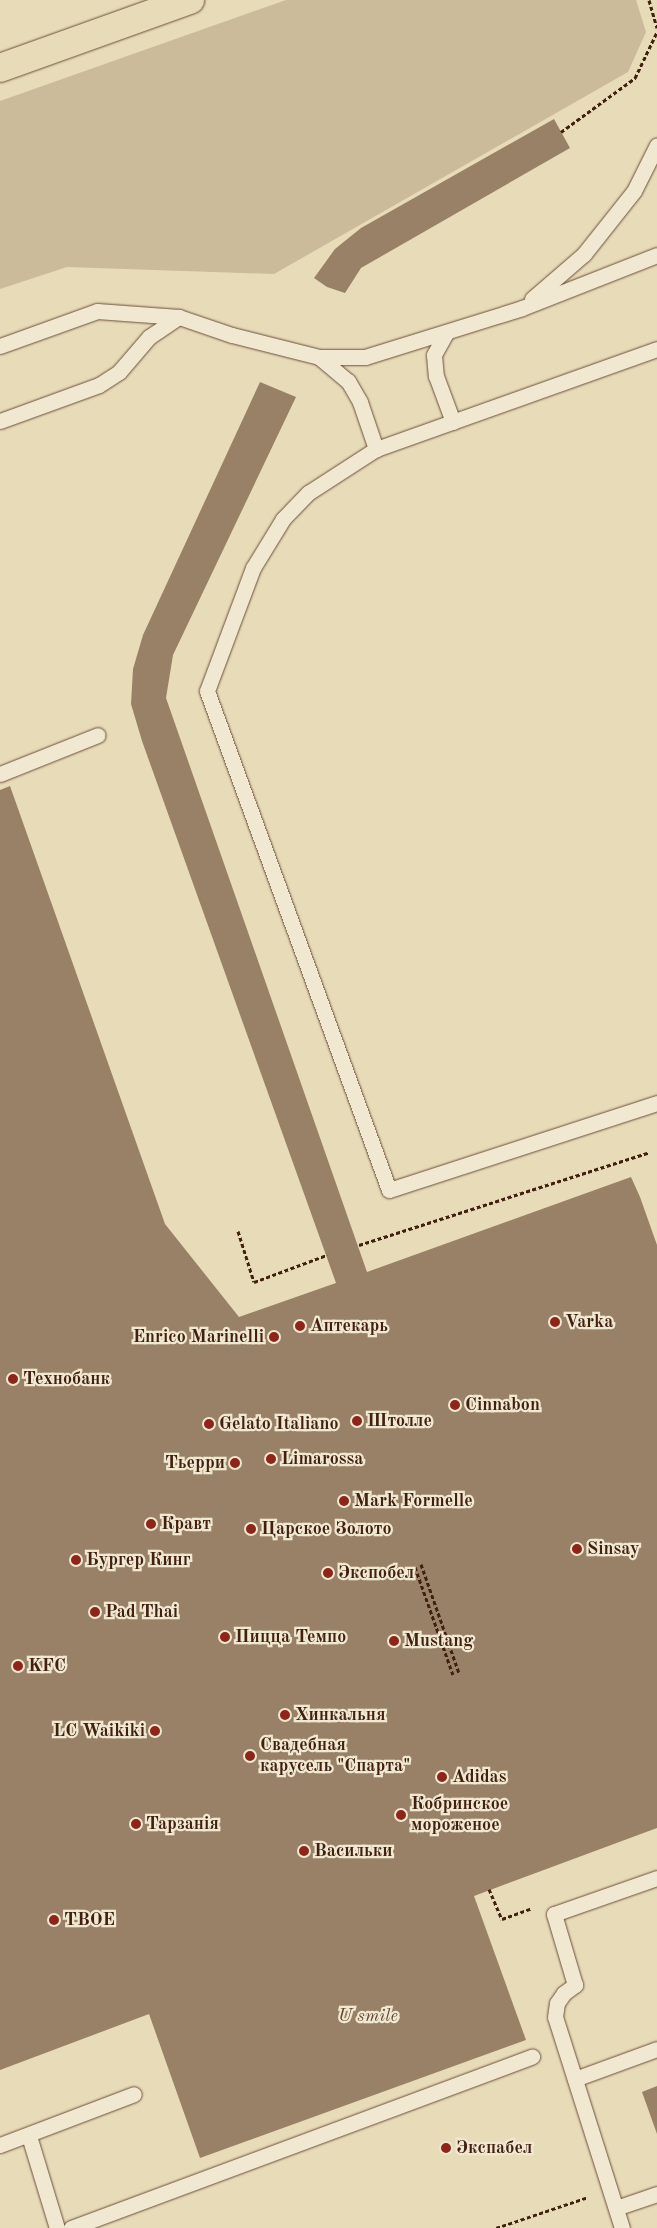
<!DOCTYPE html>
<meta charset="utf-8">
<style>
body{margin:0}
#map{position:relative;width:657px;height:2228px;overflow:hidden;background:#e8dbb8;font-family:"Old Standard TT",serif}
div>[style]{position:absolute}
.green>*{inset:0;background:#ccbb9b}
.building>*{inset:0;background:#988167}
.path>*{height:3px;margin-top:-1.5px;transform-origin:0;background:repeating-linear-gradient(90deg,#412010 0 4px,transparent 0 6.5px)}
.roads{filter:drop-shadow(0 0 1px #6b4f3a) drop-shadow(0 0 1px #6b4f3a)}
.service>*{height:15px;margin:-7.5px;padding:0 7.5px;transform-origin:7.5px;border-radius:7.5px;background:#f0e8d1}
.trunk>*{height:28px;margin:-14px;padding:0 14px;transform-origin:14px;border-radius:14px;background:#e8dbb8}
.dots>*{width:14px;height:14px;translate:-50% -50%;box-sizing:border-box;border:2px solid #f0e8d1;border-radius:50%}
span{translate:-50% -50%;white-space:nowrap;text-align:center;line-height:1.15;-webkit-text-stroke:4.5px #f0e8d1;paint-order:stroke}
.poi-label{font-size:18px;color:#412010;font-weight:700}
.left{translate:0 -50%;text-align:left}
.right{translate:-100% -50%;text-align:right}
.park-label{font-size:18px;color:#644733;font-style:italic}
</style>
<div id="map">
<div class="green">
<div style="clip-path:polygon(286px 0,636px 0,646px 32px,628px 72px,274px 274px,67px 267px,0 289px,0 101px)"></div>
</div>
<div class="building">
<div style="clip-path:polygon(554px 119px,570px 148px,361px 268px,345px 293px,327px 287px,314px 278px,335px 249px,361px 228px)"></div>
<div style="clip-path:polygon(260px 382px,296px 397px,173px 655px,166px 698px,367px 1272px,631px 1177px,640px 1197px,657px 1245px,657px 1828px,474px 1896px,526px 2040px,200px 2158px,149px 2014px,0 2070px,0 790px,10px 786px,165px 1224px,239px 1317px,336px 1283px,142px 741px,131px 704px,133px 669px,143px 635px)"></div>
<div style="clip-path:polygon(657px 2086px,657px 2134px,642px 2092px)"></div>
</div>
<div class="path">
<div style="left:649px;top:0;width:29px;rotate:74deg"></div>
<div style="left:561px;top:132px;width:92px;rotate:-36.1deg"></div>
<div style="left:635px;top:78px;width:51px;rotate:-64.4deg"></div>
<div style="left:238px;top:1231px;width:53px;rotate:72.6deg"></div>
<div style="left:254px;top:1282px;width:78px;rotate:-20.3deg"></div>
<div style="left:359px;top:1245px;width:305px;rotate:-17.7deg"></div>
<div style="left:421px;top:1564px;width:115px;rotate:70.8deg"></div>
<div style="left:415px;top:1567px;width:114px;rotate:70.6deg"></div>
<div style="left:489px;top:1889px;width:33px;rotate:67deg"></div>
<div style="left:502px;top:1919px;width:32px;rotate:-20deg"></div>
<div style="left:496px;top:2228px;width:97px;rotate:-18.6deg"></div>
</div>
<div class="roads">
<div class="service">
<div style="left:532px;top:299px;width:69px;rotate:-40.9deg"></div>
<div style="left:584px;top:254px;width:80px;rotate:-51.6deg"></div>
<div style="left:634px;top:191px;width:51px;rotate:-63.4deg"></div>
<div style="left:446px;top:333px;width:25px;rotate:119deg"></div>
<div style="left:434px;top:355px;width:21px;rotate:85deg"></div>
<div style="left:436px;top:376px;width:49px;rotate:69.7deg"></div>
<div style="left:0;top:346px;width:103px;rotate:-19.8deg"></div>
<div style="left:97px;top:311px;width:82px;rotate:4.2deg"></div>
<div style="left:179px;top:317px;width:56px;rotate:18.8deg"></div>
<div style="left:232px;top:335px;width:90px;rotate:14.2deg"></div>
<div style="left:319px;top:357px;width:46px"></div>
<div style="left:365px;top:357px;width:164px;rotate:-17.3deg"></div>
<div style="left:522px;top:308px;width:145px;rotate:-21.4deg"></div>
<div style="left:657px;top:349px;width:298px;rotate:160.4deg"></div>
<div style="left:376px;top:449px;width:81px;rotate:147.1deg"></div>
<div style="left:308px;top:493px;width:36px;rotate:134deg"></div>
<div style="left:283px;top:519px;width:57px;rotate:121.5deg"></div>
<div style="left:253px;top:568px;width:131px;rotate:110.5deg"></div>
<div style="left:207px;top:691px;width:531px;rotate:69.96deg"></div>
<div style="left:389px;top:1190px;width:282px;rotate:-18deg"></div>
<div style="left:319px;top:357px;width:38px;rotate:40deg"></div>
<div style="left:348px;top:381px;width:24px;rotate:60deg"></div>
<div style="left:360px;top:402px;width:50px;rotate:71.2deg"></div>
<div style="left:0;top:421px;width:105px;rotate:-20deg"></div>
<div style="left:99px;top:385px;width:24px;rotate:-33deg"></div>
<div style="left:119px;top:372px;width:46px;rotate:-49.4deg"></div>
<div style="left:149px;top:337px;width:36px;rotate:-34deg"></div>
<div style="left:0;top:774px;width:105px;rotate:-21.7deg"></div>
<div style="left:575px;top:2079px;width:87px;rotate:-20.1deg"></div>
<div style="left:29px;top:2136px;width:96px;rotate:73.1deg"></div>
<div style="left:0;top:2145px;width:143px;rotate:-20.8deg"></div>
<div style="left:616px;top:2208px;width:43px;rotate:-18.9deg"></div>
<div style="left:71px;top:2228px;width:492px;rotate:-20.4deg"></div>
<div style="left:622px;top:2228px;width:221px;rotate:-107.6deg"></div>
<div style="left:555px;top:2017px;width:14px;rotate:-82deg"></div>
<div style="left:557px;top:2003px;width:12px;rotate:-55deg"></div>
<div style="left:564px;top:1993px;width:14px;rotate:-36deg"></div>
<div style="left:575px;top:1985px;width:74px;rotate:-106.5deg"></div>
<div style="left:554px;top:1914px;width:109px;rotate:-19.3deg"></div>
</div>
<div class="trunk">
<div style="left:0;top:68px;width:202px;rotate:-19.7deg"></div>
</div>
</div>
<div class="dots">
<div style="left:555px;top:1322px;background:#8f2418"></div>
<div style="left:300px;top:1326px;background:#8f2418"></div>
<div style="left:274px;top:1337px;background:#8f2418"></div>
<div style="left:13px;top:1379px;background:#8f2418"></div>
<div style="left:455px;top:1405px;background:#8f2418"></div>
<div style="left:357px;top:1421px;background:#8f2418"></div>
<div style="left:209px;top:1424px;background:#8f2418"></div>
<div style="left:271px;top:1459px;background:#8f2418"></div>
<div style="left:235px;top:1463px;background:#8f2418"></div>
<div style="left:344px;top:1501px;background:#8f2418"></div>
<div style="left:151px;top:1524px;background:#8f2418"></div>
<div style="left:251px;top:1529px;background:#8f2418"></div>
<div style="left:577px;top:1549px;background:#8f2418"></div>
<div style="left:76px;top:1560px;background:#8f2418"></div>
<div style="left:328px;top:1573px;background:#8f2418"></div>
<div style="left:95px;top:1612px;background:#8f2418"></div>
<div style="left:225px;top:1637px;background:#8f2418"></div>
<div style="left:394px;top:1641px;background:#8f2418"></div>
<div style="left:18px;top:1666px;background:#8f2418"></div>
<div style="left:285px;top:1715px;background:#8f2418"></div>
<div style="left:155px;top:1731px;background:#8f2418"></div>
<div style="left:250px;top:1756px;background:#8f2418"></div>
<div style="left:442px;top:1777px;background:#8f2418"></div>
<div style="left:401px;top:1815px;background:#8f2418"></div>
<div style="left:136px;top:1824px;background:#8f2418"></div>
<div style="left:304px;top:1851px;background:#8f2418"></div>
<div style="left:54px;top:1920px;background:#8f2418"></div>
<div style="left:446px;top:2148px;background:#8f2418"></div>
</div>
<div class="poi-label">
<span class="left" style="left:565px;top:1322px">Varka</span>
<span class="left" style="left:310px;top:1326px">Аптекарь</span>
<span class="right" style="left:264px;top:1337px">Enrico Marinelli</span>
<span class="left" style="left:23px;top:1379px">Технобанк</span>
<span class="left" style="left:465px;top:1405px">Cinnabon</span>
<span class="left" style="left:367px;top:1421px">Штолле</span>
<span class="left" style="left:219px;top:1424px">Gelato Italiano</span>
<span class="left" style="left:281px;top:1459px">Limarossa</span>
<span class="right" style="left:225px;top:1463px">Тьерри</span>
<span class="left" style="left:354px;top:1501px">Mark Formelle</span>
<span class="left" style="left:161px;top:1524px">Кравт</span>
<span class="left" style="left:261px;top:1529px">Царское Золото</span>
<span class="left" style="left:587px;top:1549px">Sinsay</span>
<span class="left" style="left:86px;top:1560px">Бургер Кинг</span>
<span class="left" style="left:338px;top:1573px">Экспобел</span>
<span class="left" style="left:105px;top:1612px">Pad Thai</span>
<span class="left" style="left:235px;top:1637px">Пицца Темпо</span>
<span class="left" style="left:404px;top:1641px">Mustang</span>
<span class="left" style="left:28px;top:1666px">KFC</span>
<span class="left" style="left:295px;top:1715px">Хинкальня</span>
<span class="right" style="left:145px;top:1731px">LC Waikiki</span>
<span class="left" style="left:260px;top:1756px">Свадебная<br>карусель "Спарта"</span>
<span class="left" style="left:452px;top:1777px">Adidas</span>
<span class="left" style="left:411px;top:1815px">Кобринское<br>мороженое</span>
<span class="left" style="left:146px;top:1824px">Тарзанія</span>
<span class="left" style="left:314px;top:1851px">Васильки</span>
<span class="left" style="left:64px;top:1920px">ТВОЕ</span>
<span class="left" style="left:456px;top:2148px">Экспабел</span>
</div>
<div class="park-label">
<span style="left:368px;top:2016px">U smile</span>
</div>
</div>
